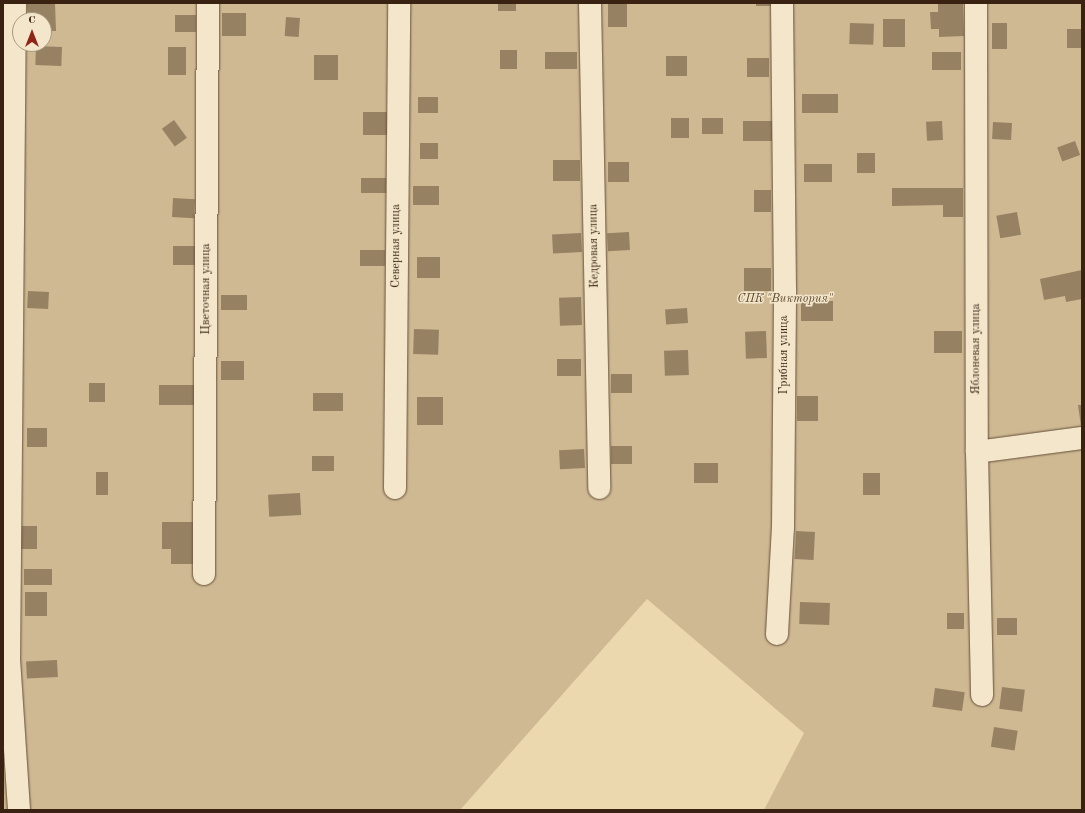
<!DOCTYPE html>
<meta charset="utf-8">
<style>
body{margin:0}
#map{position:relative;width:1085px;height:813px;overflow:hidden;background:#ecd8ae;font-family:"Old Standard TT",serif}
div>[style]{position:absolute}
.green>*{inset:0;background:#ceb993}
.building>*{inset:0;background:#968163;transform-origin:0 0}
.roads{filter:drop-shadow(0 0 1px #665039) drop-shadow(0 0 1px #665039)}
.minor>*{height:22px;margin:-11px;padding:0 11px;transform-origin:11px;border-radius:11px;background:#f3e6ca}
span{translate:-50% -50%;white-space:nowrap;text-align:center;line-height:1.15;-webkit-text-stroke:3px #f3e6ca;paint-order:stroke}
.street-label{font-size:12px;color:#392212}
.park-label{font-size:12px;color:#5e4832;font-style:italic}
.frame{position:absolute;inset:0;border:4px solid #392212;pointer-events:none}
.north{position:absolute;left:12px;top:12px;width:40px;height:40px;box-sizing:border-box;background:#f3e6ca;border:1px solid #a99880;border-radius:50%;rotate:0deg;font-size:11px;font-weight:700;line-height:16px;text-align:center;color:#392212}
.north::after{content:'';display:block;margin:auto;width:14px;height:18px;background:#8f2418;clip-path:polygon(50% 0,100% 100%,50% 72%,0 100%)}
</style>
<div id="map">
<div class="green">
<div style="clip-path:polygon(evenodd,3px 3px,1082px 3px,1082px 810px,764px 810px,804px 733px,647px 599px,460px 810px,3px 810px,3px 3px,20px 20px,44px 20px,44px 44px,20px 44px,20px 20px)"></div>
</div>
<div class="building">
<div style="clip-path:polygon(53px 3px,55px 3px,56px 31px,44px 31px,44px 20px,28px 20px,27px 4px)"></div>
<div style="left:498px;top:3px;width:18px;height:8px"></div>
<div style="left:608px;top:3px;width:19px;height:24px"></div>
<div style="left:756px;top:3px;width:16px;height:3px"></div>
<div style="clip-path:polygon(938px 3px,963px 3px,964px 36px,939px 37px,939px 29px,931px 29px,930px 12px,938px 12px)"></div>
<div style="left:222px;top:13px;width:24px;height:23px"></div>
<div style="left:175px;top:15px;width:21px;height:17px"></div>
<div style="left:286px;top:17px;width:14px;height:19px;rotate:4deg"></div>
<div style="left:883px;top:19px;width:22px;height:28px"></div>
<div style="left:850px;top:23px;width:24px;height:21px;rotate:2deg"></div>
<div style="left:992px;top:23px;width:15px;height:26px"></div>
<div style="left:1067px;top:29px;width:15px;height:19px"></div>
<div style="left:36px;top:46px;width:26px;height:19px;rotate:2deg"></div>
<div style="left:168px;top:47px;width:18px;height:28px"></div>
<div style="left:517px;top:50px;width:19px;height:17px;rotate:90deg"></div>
<div style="left:577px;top:52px;width:17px;height:32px;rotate:90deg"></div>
<div style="left:932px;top:52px;width:29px;height:18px"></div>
<div style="left:314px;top:55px;width:24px;height:25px"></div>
<div style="left:666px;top:56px;width:21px;height:20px"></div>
<div style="left:769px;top:58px;width:19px;height:22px;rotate:90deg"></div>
<div style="left:802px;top:94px;width:36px;height:19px"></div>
<div style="left:418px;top:97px;width:20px;height:16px"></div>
<div style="left:363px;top:112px;width:25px;height:23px"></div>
<div style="left:671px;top:118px;width:18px;height:20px"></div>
<div style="left:702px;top:118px;width:21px;height:16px"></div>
<div style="left:174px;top:120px;width:22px;height:15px;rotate:54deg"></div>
<div style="left:772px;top:121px;width:20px;height:29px;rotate:90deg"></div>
<div style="left:942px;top:121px;width:19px;height:16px;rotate:87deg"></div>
<div style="left:993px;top:122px;width:19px;height:17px;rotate:3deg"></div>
<div style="left:1075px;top:141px;width:15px;height:19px;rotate:70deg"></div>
<div style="left:420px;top:143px;width:18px;height:16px"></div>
<div style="left:857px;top:153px;width:18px;height:20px"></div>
<div style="left:580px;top:160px;width:21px;height:27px;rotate:90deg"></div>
<div style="left:608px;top:162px;width:21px;height:20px"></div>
<div style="left:804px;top:164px;width:28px;height:18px"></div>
<div style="left:361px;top:178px;width:27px;height:15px"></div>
<div style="left:413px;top:186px;width:26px;height:19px"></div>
<div style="clip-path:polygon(892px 188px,963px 188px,963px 217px,943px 217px,943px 205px,892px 206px)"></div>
<div style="left:754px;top:190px;width:17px;height:22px"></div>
<div style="left:173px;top:198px;width:22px;height:19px;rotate:3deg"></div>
<div style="left:1017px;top:212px;width:23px;height:21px;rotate:80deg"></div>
<div style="left:629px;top:232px;width:18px;height:22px;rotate:87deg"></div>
<div style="left:581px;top:233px;width:19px;height:29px;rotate:87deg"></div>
<div style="left:195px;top:246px;width:19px;height:22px;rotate:90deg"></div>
<div style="left:360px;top:250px;width:25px;height:16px"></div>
<div style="left:440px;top:257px;width:21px;height:23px;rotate:90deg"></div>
<div style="left:744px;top:268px;width:27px;height:23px"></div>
<div style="clip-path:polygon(1082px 270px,1082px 299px,1066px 302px,1065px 296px,1044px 300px,1040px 279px)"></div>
<div style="left:28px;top:291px;width:21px;height:17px;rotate:3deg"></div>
<div style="left:221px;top:295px;width:26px;height:15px"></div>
<div style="left:581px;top:297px;width:28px;height:22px;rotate:88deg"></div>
<div style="left:801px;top:301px;width:32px;height:20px"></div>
<div style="left:687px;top:308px;width:15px;height:22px;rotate:86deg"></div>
<div style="left:414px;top:329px;width:25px;height:25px;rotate:2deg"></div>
<div style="left:766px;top:331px;width:27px;height:21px;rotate:88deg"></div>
<div style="left:934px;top:331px;width:28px;height:22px"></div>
<div style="left:688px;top:350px;width:25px;height:24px;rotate:88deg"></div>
<div style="left:557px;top:359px;width:24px;height:17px"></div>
<div style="left:244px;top:361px;width:19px;height:23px;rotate:90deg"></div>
<div style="left:611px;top:374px;width:21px;height:19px"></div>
<div style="left:89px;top:383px;width:16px;height:19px"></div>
<div style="left:159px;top:385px;width:35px;height:20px"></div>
<div style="left:313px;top:393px;width:30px;height:18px"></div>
<div style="left:797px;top:396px;width:21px;height:25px"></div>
<div style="left:443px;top:397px;width:28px;height:26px;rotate:90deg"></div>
<div style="clip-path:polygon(1078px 405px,1082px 405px,1082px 426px,1081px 426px)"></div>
<div style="left:27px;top:428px;width:20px;height:19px"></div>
<div style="left:611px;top:446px;width:21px;height:18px"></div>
<div style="left:584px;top:449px;width:19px;height:25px;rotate:87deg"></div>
<div style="left:312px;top:456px;width:22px;height:15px"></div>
<div style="left:718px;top:463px;width:20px;height:24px;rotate:90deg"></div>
<div style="left:96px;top:472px;width:12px;height:23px"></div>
<div style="left:863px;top:473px;width:17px;height:22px"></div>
<div style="left:300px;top:493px;width:22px;height:32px;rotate:87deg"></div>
<div style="clip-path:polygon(162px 522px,193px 522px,193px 564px,171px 564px,171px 549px,162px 549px)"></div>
<div style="left:21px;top:526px;width:16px;height:23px"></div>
<div style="left:796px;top:531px;width:19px;height:28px;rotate:3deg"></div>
<div style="left:24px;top:569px;width:28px;height:16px"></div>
<div style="left:25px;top:592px;width:22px;height:24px"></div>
<div style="left:800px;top:602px;width:30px;height:22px;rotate:2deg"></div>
<div style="left:947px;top:613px;width:17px;height:16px"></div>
<div style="left:997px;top:618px;width:20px;height:17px"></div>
<div style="left:57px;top:660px;width:17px;height:31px;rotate:87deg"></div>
<div style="left:1002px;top:687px;width:23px;height:22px;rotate:7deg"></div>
<div style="left:935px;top:688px;width:30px;height:19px;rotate:8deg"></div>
<div style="left:994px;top:727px;width:24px;height:20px;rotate:9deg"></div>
</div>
<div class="roads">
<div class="minor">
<div style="left:15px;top:3px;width:656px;rotate:90.52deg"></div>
<div style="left:9px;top:659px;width:151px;rotate:86.2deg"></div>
<div style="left:590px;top:3px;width:485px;rotate:88.9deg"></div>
<div style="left:976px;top:3px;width:449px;rotate:89.9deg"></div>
<div style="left:977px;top:452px;width:243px;rotate:88.8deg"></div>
<div style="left:977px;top:452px;width:106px;rotate:-7.6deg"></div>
<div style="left:395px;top:488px;width:485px;rotate:-89.5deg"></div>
<div style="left:204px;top:574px;width:571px;rotate:-89.6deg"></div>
<div style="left:777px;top:634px;width:106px;rotate:-86.8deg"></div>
<div style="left:783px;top:528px;width:238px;rotate:-89.5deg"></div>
<div style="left:785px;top:290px;width:287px;rotate:-90.6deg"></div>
</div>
</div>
<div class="street-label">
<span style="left:397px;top:246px;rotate:-90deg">Северная улица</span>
<span style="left:595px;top:246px;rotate:-91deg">Кедровая улица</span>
<span style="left:207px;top:289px;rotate:-90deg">Цветочная улица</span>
<span style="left:977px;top:349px;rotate:-90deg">Яблоневая улица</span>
<span style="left:785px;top:355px;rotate:-90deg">Грибная улица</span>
</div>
<div class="park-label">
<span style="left:785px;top:300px">СПК "Виктория"</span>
</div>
<div class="frame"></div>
<div class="north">С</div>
</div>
